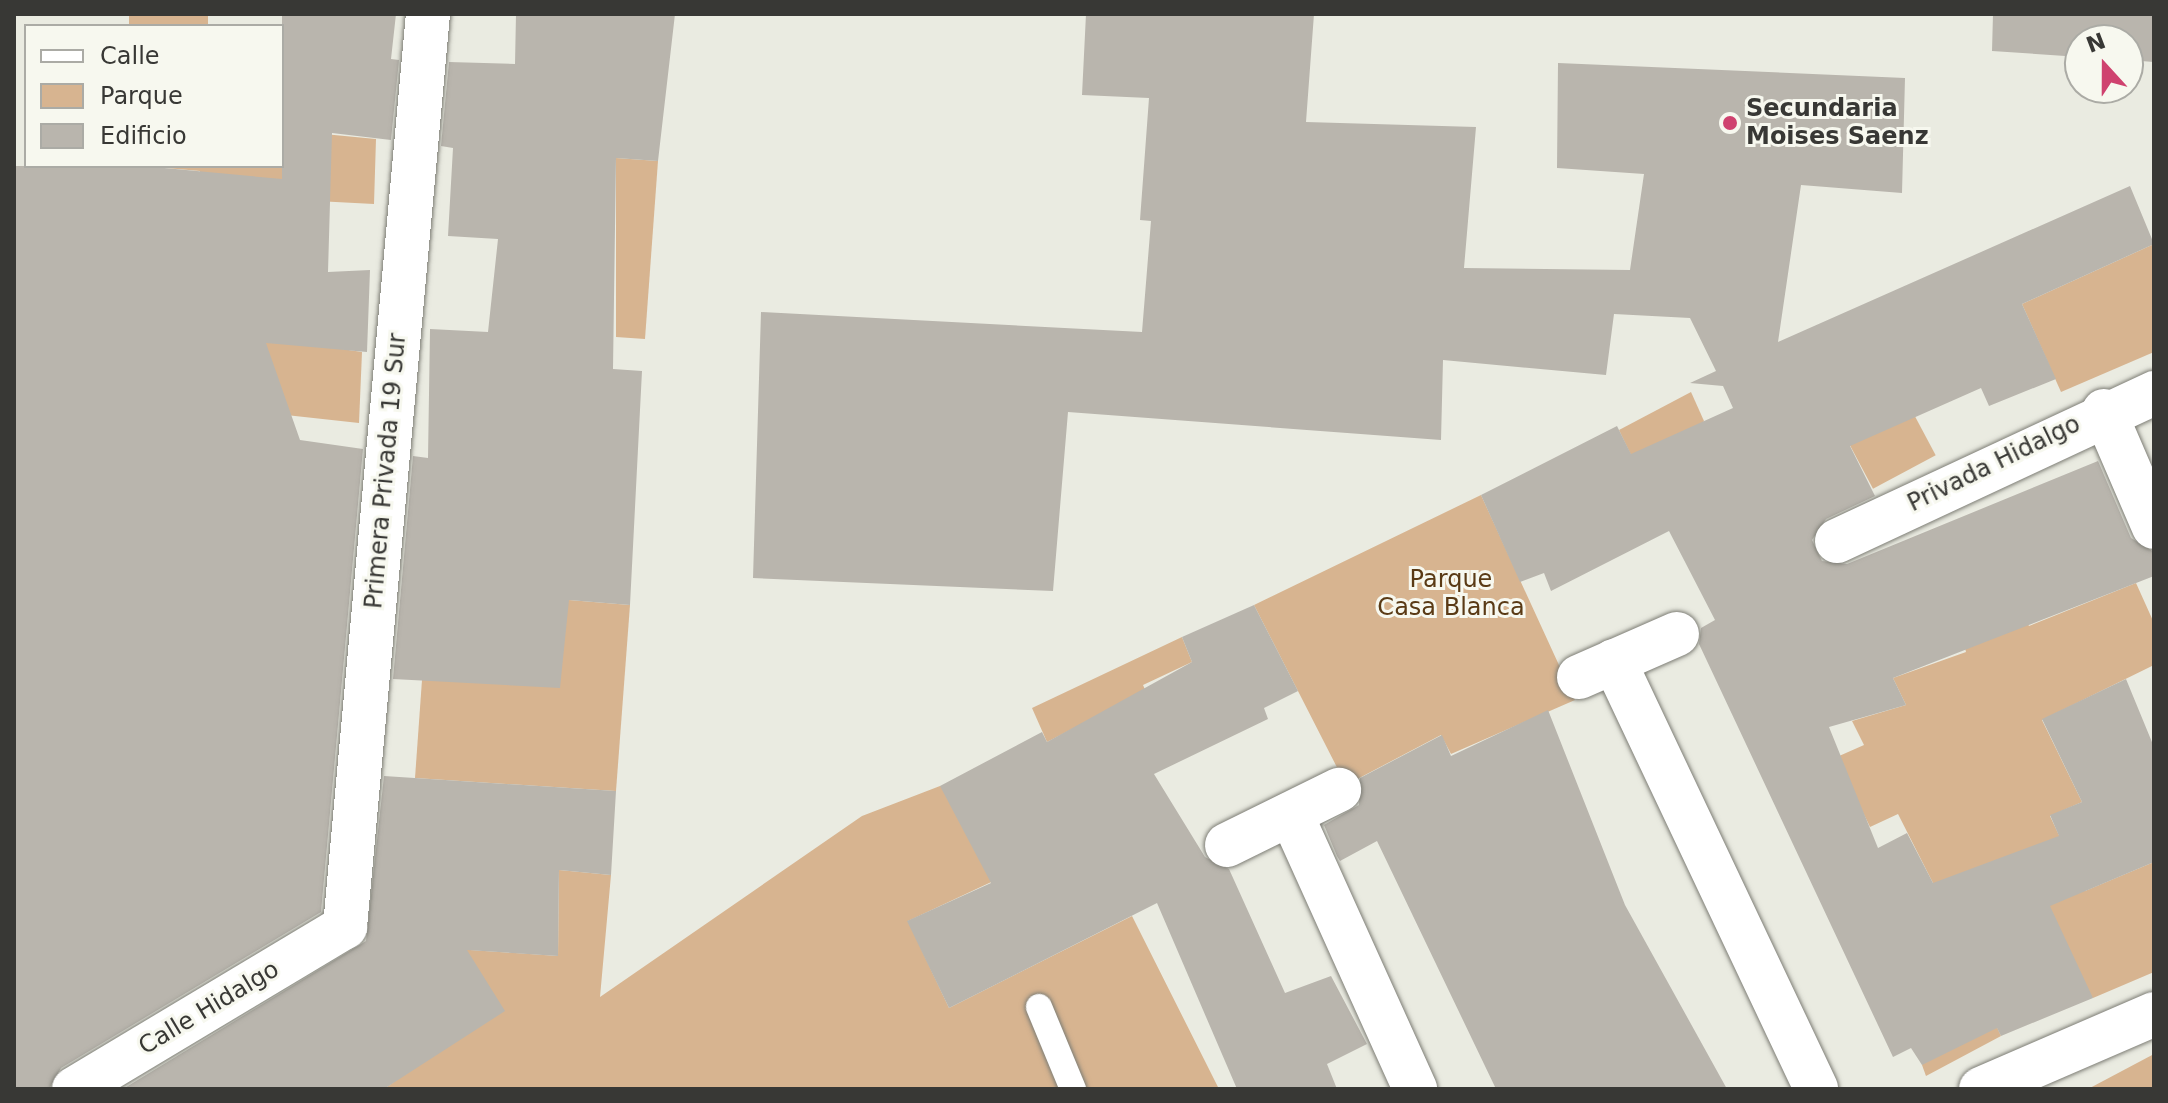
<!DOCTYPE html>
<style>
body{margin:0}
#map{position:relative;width:2168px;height:1103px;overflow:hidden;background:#eaebe1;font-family:"DejaVu Sans",sans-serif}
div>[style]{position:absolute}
.green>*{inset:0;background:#d7b490;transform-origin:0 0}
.building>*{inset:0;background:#b9b5ad}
.roads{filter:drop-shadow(0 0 2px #7d7d75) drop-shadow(0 0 2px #7d7d75)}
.service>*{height:26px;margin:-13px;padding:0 13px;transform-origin:13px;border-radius:13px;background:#fff}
.minor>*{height:44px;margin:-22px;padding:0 22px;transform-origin:22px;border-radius:22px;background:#fff}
.dots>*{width:22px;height:22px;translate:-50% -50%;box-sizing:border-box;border:4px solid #f7f8ef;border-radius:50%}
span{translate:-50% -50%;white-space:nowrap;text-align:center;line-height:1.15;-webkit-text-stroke:6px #f7f8ef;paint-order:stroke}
.poi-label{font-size:24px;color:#383835;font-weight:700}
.left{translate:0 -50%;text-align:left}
.street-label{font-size:24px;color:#383835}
.park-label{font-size:24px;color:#5a3a15}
.frame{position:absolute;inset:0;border:16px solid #383835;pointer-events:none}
.legend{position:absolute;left:24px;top:24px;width:260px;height:144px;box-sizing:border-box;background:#f7f8ef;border:2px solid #ababa5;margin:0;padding:10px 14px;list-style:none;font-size:24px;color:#383835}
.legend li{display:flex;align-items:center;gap:16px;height:40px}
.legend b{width:40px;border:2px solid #ababa5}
.north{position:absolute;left:2064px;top:24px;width:80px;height:80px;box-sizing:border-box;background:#f7f8ef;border:2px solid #ababa5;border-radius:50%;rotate:339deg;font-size:22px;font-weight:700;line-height:32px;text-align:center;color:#383835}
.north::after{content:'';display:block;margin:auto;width:28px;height:36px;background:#cf426f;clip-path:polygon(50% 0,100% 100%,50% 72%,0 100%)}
</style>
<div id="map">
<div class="green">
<div style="left:129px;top:14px;width:79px;height:12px"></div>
<div style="clip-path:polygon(282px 130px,376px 139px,374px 204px,200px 195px,200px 171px,143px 166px,282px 166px)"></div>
<div style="clip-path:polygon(616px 158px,658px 161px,645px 339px,616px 337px)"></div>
<div style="clip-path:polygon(2154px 244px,2154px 352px,2061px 392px,2022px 304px)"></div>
<div style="clip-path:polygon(14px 300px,362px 352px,359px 423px,185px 404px)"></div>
<div style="left:1885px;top:360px;width:108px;height:71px;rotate:62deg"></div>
<div style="clip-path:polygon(1691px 392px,1704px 421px,1651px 497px,1619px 430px)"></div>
<div style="clip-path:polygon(1481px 495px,1575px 700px,1451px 754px,1441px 735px,1346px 785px,1254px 605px)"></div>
<div style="clip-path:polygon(1998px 570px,2029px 626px,2136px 583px,2154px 623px,2154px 665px,2042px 720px,2082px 802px,2050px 816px,2085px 891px,2154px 862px,2154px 972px,2093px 998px,1933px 883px,1898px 814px,1870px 827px,1848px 781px,1821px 764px,1864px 745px,1852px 721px,1906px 705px,1893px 678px,1966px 652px,1950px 591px)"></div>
<div style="clip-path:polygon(569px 600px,630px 605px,616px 791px,415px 778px,422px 680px)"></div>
<div style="clip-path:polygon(1182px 637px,1192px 662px,1143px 685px,1158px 719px,1074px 728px,1047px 742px,1032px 708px)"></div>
<div style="clip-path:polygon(940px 786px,1094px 834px,908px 921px,949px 1008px,1132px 916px,1219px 1089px,384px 1089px,408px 1072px,427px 947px,558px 956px,559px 870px,611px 875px,600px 997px,862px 816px)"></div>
<div style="clip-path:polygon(1965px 957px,2001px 1036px,1926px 1076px,1922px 1065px)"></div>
<div style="clip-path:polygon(2154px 1054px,2154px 1089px,2088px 1089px)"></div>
</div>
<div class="building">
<div style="clip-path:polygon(282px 14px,396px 14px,391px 59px,399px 60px,391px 140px,332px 133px,328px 272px,370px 270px,367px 352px,266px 343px,300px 440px,363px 449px,321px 912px,61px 1068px,49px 1089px,14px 1089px,14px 166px,143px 166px,282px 179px)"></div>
<div style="clip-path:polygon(516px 14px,675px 14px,658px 161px,616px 158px,613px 369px,642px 371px,630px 605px,569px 600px,560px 688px,393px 679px,413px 456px,428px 458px,430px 329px,488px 332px,498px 239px,448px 236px,453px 148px,441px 146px,449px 62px,515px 64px)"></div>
<div style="clip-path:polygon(1086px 14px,1314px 14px,1306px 122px,1476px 127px,1464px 268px,1630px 270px,1644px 174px,1557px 168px,1558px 63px,1905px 78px,1902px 193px,1801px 185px,1778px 342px,2130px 186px,2154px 244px,2022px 304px,2056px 379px,1989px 406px,1981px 388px,1850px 446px,1875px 496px,1826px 519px,1812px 540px,1822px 561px,1847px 564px,2098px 461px,2131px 538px,2154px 552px,2154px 576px,1893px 678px,1906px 705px,1829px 727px,1878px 848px,1907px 833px,1933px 883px,2059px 836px,2050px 815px,2082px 802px,2042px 719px,2126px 679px,2154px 747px,2154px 862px,2050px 906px,2093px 998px,2001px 1036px,1997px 1028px,1922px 1065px,1911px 1048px,1893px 1057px,1699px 644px,1701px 628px,1715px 620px,1669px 531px,1551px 591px,1544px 573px,1520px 582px,1481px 495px,1617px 426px,1631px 454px,1733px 408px,1723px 386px,1690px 383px,1716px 371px,1690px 318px,1614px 314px,1606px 375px,1443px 360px,1441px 440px,1068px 412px,1053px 591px,753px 578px,761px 312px,1142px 332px,1151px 221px,1140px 220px,1149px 98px,1082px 95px)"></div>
<div style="clip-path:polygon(1993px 14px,2154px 14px,2154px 62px,2128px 60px,2128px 40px,2080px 40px,2080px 57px,1992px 51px)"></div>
<div style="clip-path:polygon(1254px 605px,1298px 691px,1264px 708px,1268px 719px,1154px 774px,1205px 857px,1229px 869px,1285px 993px,1331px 976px,1367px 1044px,1327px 1064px,1337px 1089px,1237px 1089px,1157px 903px,949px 1008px,907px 921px,991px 883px,940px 786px,1042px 732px,1047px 742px,1192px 662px,1182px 637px)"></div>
<div style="clip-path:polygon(1548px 710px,1625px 905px,1727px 1089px,1496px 1089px,1377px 841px,1340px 861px,1337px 856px,1324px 825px,1359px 805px,1360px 778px,1442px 735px,1451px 756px)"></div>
<div style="clip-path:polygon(384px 776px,616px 791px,611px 875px,559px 870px,558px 956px,467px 950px,505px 1011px,384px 1089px,123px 1089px,366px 941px)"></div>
</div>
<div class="roads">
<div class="service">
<div style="left:1039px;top:1007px;width:89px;rotate:67.5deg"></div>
</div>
<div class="minor">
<div style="left:2104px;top:411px;width:126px;rotate:66.7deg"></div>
<div style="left:1837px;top:541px;width:350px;rotate:-25deg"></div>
<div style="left:1614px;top:661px;width:473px;rotate:64.7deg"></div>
<div style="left:1579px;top:677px;width:107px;rotate:-23.7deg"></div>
<div style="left:1291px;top:814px;width:302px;rotate:65.7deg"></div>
<div style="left:1227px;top:845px;width:125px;rotate:-26.2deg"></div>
<div style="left:74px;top:1089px;width:316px;rotate:-30.9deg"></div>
<div style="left:345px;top:927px;width:917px;rotate:-84.81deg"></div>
<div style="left:1981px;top:1089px;width:189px;rotate:-23.4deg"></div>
</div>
</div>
<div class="dots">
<div style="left:1730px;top:123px;background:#cf426f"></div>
</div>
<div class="poi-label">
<span class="left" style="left:1746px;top:123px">Secundaria<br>Moises Saenz</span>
</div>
<div class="street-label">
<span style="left:1994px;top:464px;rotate:-26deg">Privada Hidalgo</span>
<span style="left:386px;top:471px;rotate:-85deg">Primera Privada 19 Sur</span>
<span style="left:209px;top:1008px;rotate:-31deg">Calle Hidalgo</span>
</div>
<div class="park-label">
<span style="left:1451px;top:594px">Parque<br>Casa Blanca</span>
</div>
<div class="frame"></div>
<ul class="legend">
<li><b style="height:10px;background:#fff"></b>Calle</li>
<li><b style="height:22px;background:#d7b490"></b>Parque</li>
<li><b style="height:22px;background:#b9b5ad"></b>Edificio</li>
</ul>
<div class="north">N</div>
</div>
